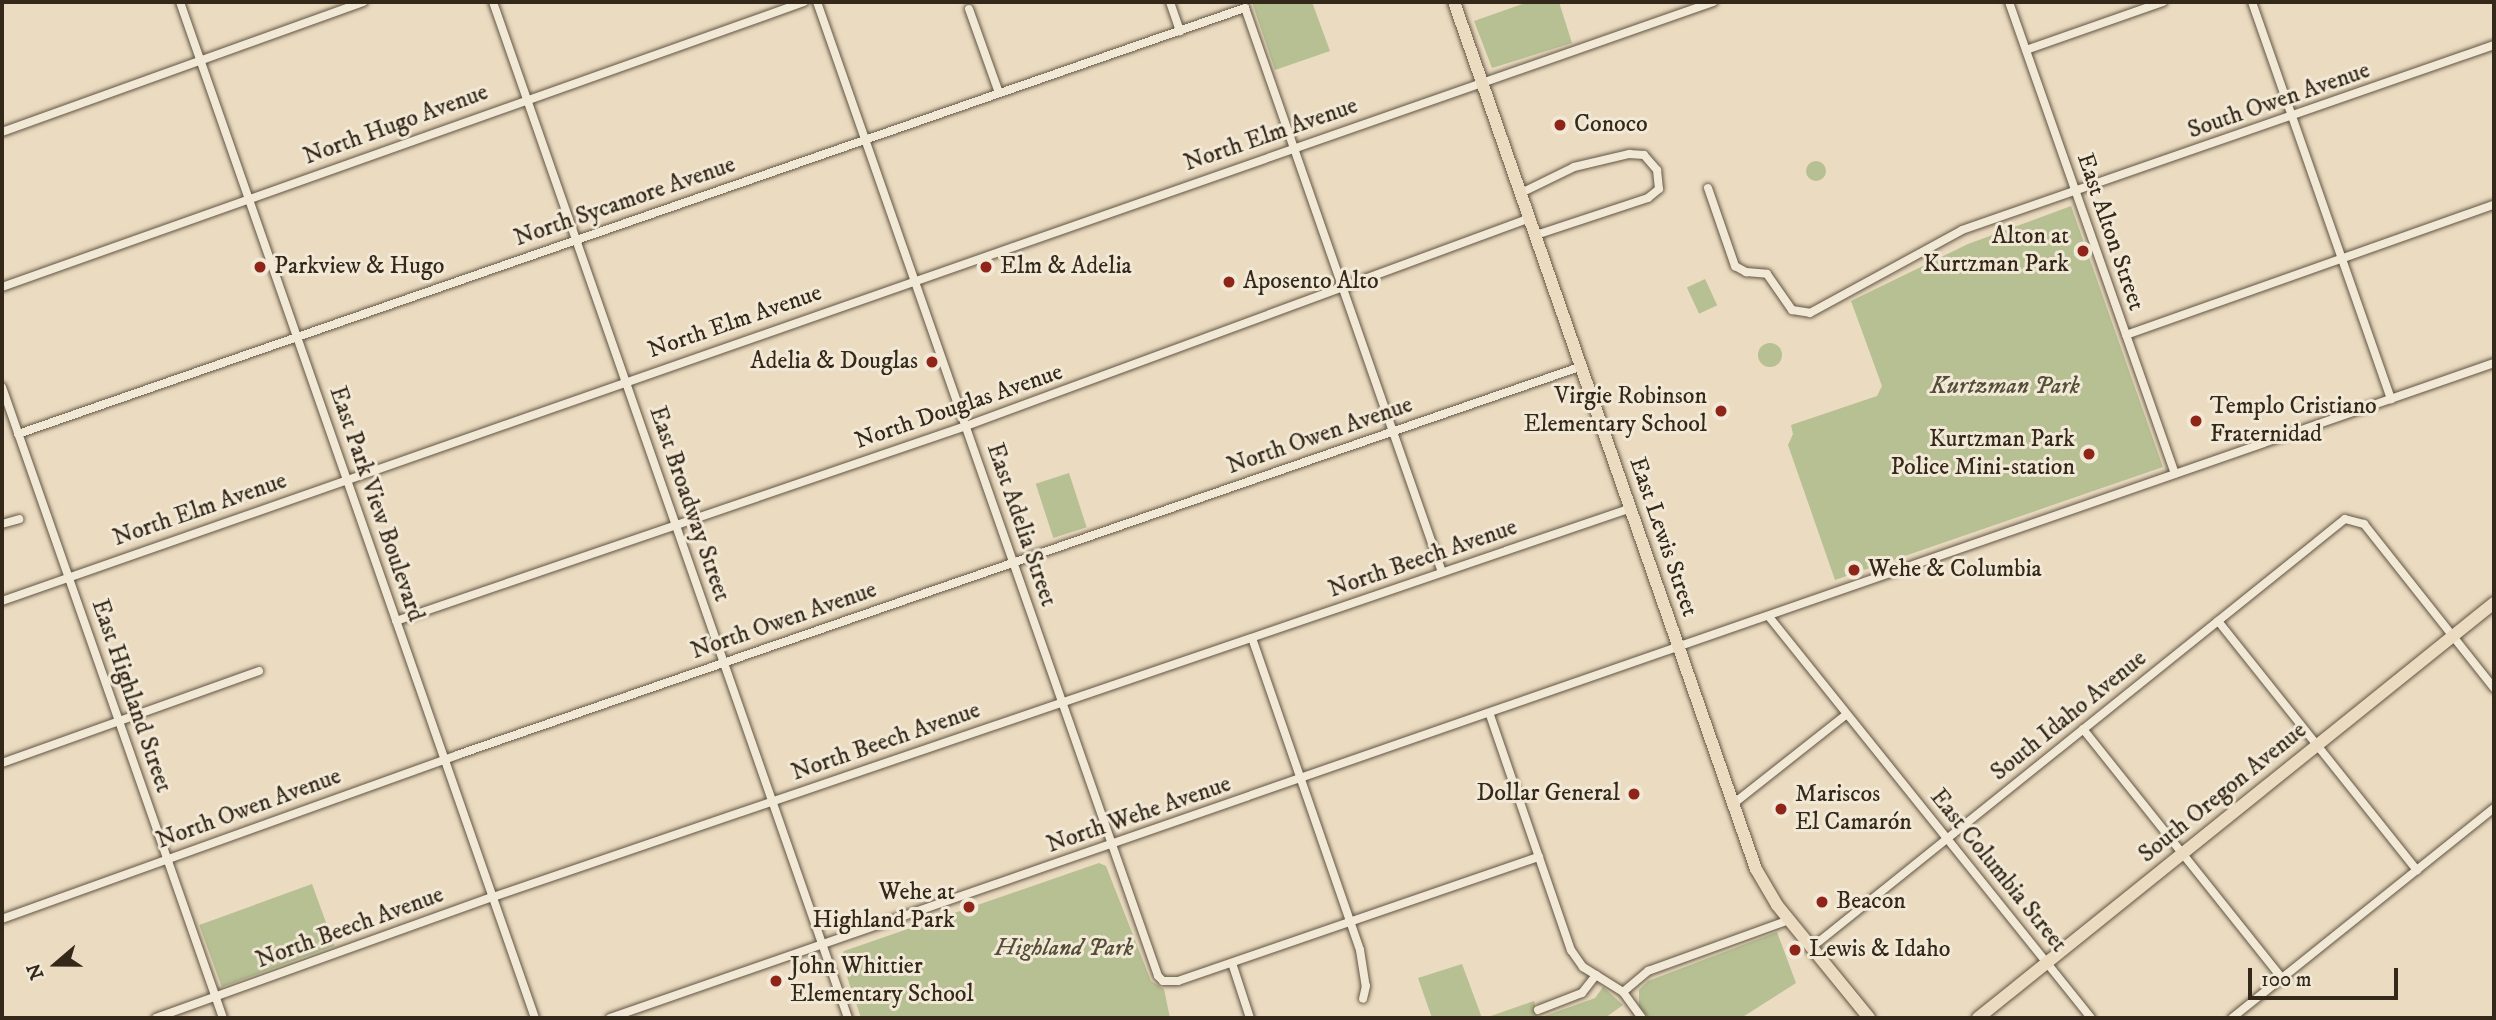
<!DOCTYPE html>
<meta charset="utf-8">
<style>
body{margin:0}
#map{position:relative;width:2496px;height:1020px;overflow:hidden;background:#ebdbc0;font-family:"IM FELL DW Pica",serif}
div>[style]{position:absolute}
.green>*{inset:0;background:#b6c093;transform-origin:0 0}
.round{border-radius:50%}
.roads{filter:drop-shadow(0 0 2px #615543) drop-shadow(0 0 2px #615543)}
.minor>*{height:8px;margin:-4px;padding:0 4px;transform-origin:4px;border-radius:4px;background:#f2e8d6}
.primary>*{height:12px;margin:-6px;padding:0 6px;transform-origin:6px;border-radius:6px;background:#ebdbc0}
.dots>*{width:19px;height:19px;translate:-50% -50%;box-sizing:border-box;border:4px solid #f2e8d6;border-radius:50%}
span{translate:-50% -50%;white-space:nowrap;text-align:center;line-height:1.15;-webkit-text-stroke:6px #f2e8d6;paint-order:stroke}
.street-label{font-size:24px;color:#332819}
.poi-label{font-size:24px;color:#332819}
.left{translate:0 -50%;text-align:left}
.right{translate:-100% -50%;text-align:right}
.park-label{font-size:24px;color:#544e38;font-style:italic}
.frame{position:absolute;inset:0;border:4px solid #332819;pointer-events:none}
.north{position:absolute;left:21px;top:929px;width:70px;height:70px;-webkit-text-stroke:5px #f2e8d6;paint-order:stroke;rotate:250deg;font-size:19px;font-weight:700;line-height:28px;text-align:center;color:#332819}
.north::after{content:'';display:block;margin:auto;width:24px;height:32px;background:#332819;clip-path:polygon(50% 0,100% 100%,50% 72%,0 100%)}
.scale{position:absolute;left:2248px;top:968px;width:150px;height:32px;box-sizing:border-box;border:4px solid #332819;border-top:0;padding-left:9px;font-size:21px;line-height:24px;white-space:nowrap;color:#332819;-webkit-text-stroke:5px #f2e8d6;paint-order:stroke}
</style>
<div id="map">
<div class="green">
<div style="clip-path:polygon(1252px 2px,1312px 2px,1330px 51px,1275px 70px)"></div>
<div style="clip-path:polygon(1528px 2px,1559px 2px,1572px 43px,1492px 68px,1474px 21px)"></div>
<div class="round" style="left:1806px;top:161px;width:20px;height:20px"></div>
<div style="clip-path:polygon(2071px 206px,2163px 467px,1835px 580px,1788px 445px,1793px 434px,1791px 425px,1877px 396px,1882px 386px,1851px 301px,1968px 244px)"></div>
<div style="left:1705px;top:279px;width:29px;height:20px;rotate:65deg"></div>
<div class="round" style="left:1758px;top:343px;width:24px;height:24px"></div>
<div style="left:1069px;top:473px;width:57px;height:35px;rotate:72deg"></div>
<div style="clip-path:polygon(1099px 863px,1106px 866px,1151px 981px,1164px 989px,1170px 1018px,861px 1018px,841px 959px,844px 951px)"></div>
<div style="left:312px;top:884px;width:66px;height:120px;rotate:70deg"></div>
<div style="clip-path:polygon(1777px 932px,1796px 983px,1741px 1018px,1649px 1018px,1639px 1006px,1639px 990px,1648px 981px)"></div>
<div style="clip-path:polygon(1462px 964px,1482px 1018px,1432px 1018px,1418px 978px)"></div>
<div style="clip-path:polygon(1603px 987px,1623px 1005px,1605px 1018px,1539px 1018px,1595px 998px)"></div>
<div style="clip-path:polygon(1534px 1001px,1538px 1018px,1485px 1018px)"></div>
</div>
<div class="roads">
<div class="minor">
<div style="left:180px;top:2px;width:1076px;rotate:70.74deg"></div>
<div style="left:493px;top:2px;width:1076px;rotate:70.74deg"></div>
<div style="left:817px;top:2px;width:1032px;rotate:70.7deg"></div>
<div style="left:1158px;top:976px;width:7px;rotate:45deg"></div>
<div style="left:1163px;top:981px;width:15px"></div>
<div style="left:1178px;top:981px;width:382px;rotate:-19deg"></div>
<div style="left:1170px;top:2px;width:31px;rotate:71deg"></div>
<div style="left:2009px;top:2px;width:500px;rotate:70.62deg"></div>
<div style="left:2252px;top:2px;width:421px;rotate:70.7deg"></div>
<div style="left:969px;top:9px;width:89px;rotate:70.3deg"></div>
<div style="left:2026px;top:50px;width:145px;rotate:-19.3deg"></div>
<div style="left:2px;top:132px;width:384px;rotate:-19.8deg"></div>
<div style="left:1708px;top:188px;width:83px;rotate:70.9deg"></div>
<div style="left:1735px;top:266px;width:13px;rotate:29deg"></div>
<div style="left:1746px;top:272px;width:21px;rotate:5deg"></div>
<div style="left:1767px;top:274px;width:44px;rotate:55.2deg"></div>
<div style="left:1792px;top:310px;width:18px;rotate:9deg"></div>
<div style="left:1810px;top:313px;width:173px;rotate:-28.6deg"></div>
<div style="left:1962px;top:230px;width:563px;rotate:-19.17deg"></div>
<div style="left:1521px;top:193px;width:59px;rotate:-26.1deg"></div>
<div style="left:1574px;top:167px;width:57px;rotate:-13.3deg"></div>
<div style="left:1629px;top:154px;width:15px;rotate:4deg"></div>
<div style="left:1644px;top:155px;width:20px;rotate:49deg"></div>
<div style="left:1657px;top:170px;width:19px;rotate:84deg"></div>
<div style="left:1659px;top:189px;width:14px;rotate:141deg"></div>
<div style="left:1648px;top:198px;width:118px;rotate:161.7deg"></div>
<div style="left:2px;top:287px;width:851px;rotate:-19.56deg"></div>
<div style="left:2126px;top:335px;width:390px;rotate:-19.5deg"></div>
<div style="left:2px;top:387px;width:669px;rotate:70.7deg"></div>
<div style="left:18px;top:434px;width:1299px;rotate:-19.15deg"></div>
<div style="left:1245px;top:8px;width:597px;rotate:70.75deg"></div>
<div style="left:2px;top:524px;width:18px;rotate:-16deg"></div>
<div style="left:2px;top:601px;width:1813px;rotate:-19.29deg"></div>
<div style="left:1770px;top:618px;width:513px;rotate:51.25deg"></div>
<div style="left:396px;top:621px;width:602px;rotate:-18.89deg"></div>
<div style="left:966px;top:426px;width:601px;rotate:-20.24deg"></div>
<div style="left:2218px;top:621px;width:319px;rotate:51.4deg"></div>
<div style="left:1252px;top:638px;width:330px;rotate:70.9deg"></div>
<div style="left:1360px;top:950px;width:36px;rotate:81deg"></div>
<div style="left:1366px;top:986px;width:13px;rotate:103deg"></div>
<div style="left:1490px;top:715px;width:249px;rotate:71deg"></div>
<div style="left:1571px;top:950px;width:21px;rotate:55deg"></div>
<div style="left:1583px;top:967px;width:47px;rotate:32deg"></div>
<div style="left:1623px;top:992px;width:32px;rotate:54deg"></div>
<div style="left:2083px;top:729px;width:319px;rotate:51.4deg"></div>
<div style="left:2px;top:763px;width:273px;rotate:-19.7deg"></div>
<div style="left:1733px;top:804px;width:145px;rotate:-38.3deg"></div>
<div style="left:2px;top:919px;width:484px;rotate:-19.8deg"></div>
<div style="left:457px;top:755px;width:1190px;rotate:-19.07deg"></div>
<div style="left:1811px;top:948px;width:685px;rotate:-38.78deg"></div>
<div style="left:2345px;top:519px;width:20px;rotate:15deg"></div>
<div style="left:2364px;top:524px;width:209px;rotate:51.6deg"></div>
<div style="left:1232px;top:963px;width:58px;rotate:71.9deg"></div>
<div style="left:1623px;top:992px;width:33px;rotate:-40deg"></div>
<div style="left:1648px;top:971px;width:150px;rotate:-19.9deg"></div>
<div style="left:1538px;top:1010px;width:47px;rotate:-21.1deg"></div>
<div style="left:1582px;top:993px;width:23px;rotate:-52deg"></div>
<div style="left:156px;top:1018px;width:358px;rotate:-19.8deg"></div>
<div style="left:493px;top:897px;width:1203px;rotate:-18.87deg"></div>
<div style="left:610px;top:1018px;width:1995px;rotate:-19.17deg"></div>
<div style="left:2232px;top:1018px;width:336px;rotate:-38.7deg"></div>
</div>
<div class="primary">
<div style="left:1454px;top:2px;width:918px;rotate:70.8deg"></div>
<div style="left:1756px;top:869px;width:42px;rotate:59.7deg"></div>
<div style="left:1777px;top:905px;width:146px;rotate:50.8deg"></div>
<div style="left:1978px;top:1018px;width:662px;rotate:-38.81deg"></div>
</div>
</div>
<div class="dots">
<div style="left:1560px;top:125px;background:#8f2418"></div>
<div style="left:2083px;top:251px;background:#8f2418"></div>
<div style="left:260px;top:267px;background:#8f2418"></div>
<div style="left:986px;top:267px;background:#8f2418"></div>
<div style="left:1229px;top:282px;background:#8f2418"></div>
<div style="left:932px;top:362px;background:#8f2418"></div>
<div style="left:1721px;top:411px;background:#8f2418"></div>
<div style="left:2196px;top:421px;background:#8f2418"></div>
<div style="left:2089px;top:454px;background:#8f2418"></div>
<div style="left:1854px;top:570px;background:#8f2418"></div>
<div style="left:1634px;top:794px;background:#8f2418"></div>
<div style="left:1781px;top:809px;background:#8f2418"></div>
<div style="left:1822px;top:902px;background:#8f2418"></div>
<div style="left:969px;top:907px;background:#8f2418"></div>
<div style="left:1795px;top:950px;background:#8f2418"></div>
<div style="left:776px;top:981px;background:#8f2418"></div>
</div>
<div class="street-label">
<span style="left:2279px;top:101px;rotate:-19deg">South Owen Avenue</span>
<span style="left:396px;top:125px;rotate:-20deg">North Hugo Avenue</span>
<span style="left:1271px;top:135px;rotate:-19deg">North Elm Avenue</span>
<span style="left:625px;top:202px;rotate:-19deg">North Sycamore Avenue</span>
<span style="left:2110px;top:232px;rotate:71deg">East Alton Street</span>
<span style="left:735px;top:322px;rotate:-19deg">North Elm Avenue</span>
<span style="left:959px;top:407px;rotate:-19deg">North Douglas Avenue</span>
<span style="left:1320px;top:436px;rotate:-19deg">North Owen Avenue</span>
<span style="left:376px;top:504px;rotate:71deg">East Park View Boulevard</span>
<span style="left:689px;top:504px;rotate:71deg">East Broadway Street</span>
<span style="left:200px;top:510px;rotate:-19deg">North Elm Avenue</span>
<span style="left:1021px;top:525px;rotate:71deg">East Adelia Street</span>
<span style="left:1663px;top:537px;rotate:71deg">East Lewis Street</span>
<span style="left:1423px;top:559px;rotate:-19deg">North Beech Avenue</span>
<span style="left:784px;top:621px;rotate:-19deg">North Owen Avenue</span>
<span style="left:131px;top:696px;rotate:71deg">East Highland Street</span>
<span style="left:2069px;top:716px;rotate:-39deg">South Idaho Avenue</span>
<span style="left:886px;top:742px;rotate:-19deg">North Beech Avenue</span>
<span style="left:2223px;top:793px;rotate:-39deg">South Oregon Avenue</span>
<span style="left:249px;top:809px;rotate:-20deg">North Owen Avenue</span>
<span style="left:1139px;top:815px;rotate:-19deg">North Wehe Avenue</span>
<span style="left:1998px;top:871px;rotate:51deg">East Columbia Street</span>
<span style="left:350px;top:928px;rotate:-20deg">North Beech Avenue</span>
</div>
<div class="poi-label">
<span class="left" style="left:1574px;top:125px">Conoco</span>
<span class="right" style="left:2069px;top:251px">Alton at<br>Kurtzman Park</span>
<span class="left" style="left:274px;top:267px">Parkview &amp; Hugo</span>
<span class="left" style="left:1000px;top:267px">Elm &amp; Adelia</span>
<span class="left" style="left:1243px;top:282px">Aposento Alto</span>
<span class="right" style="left:918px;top:362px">Adelia &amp; Douglas</span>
<span class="right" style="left:1707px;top:411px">Virgie Robinson<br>Elementary School</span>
<span class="left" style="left:2210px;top:421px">Templo Cristiano<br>Fraternidad</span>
<span class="right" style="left:2075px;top:454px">Kurtzman Park<br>Police Mini-station</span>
<span class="left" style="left:1868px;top:570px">Wehe &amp; Columbia</span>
<span class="right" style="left:1620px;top:794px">Dollar General</span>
<span class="left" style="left:1795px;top:809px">Mariscos<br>El Camarón</span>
<span class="right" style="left:955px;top:907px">Wehe at<br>Highland Park</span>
<span class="left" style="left:1836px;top:902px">Beacon</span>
<span class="left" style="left:1809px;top:950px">Lewis &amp; Idaho</span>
<span class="left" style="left:790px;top:981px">John Whittier<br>Elementary School</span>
</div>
<div class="park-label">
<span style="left:2005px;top:387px">Kurtzman Park</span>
<span style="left:1064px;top:949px">Highland Park</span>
</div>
<div class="frame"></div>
<div class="north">N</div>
<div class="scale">100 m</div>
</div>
